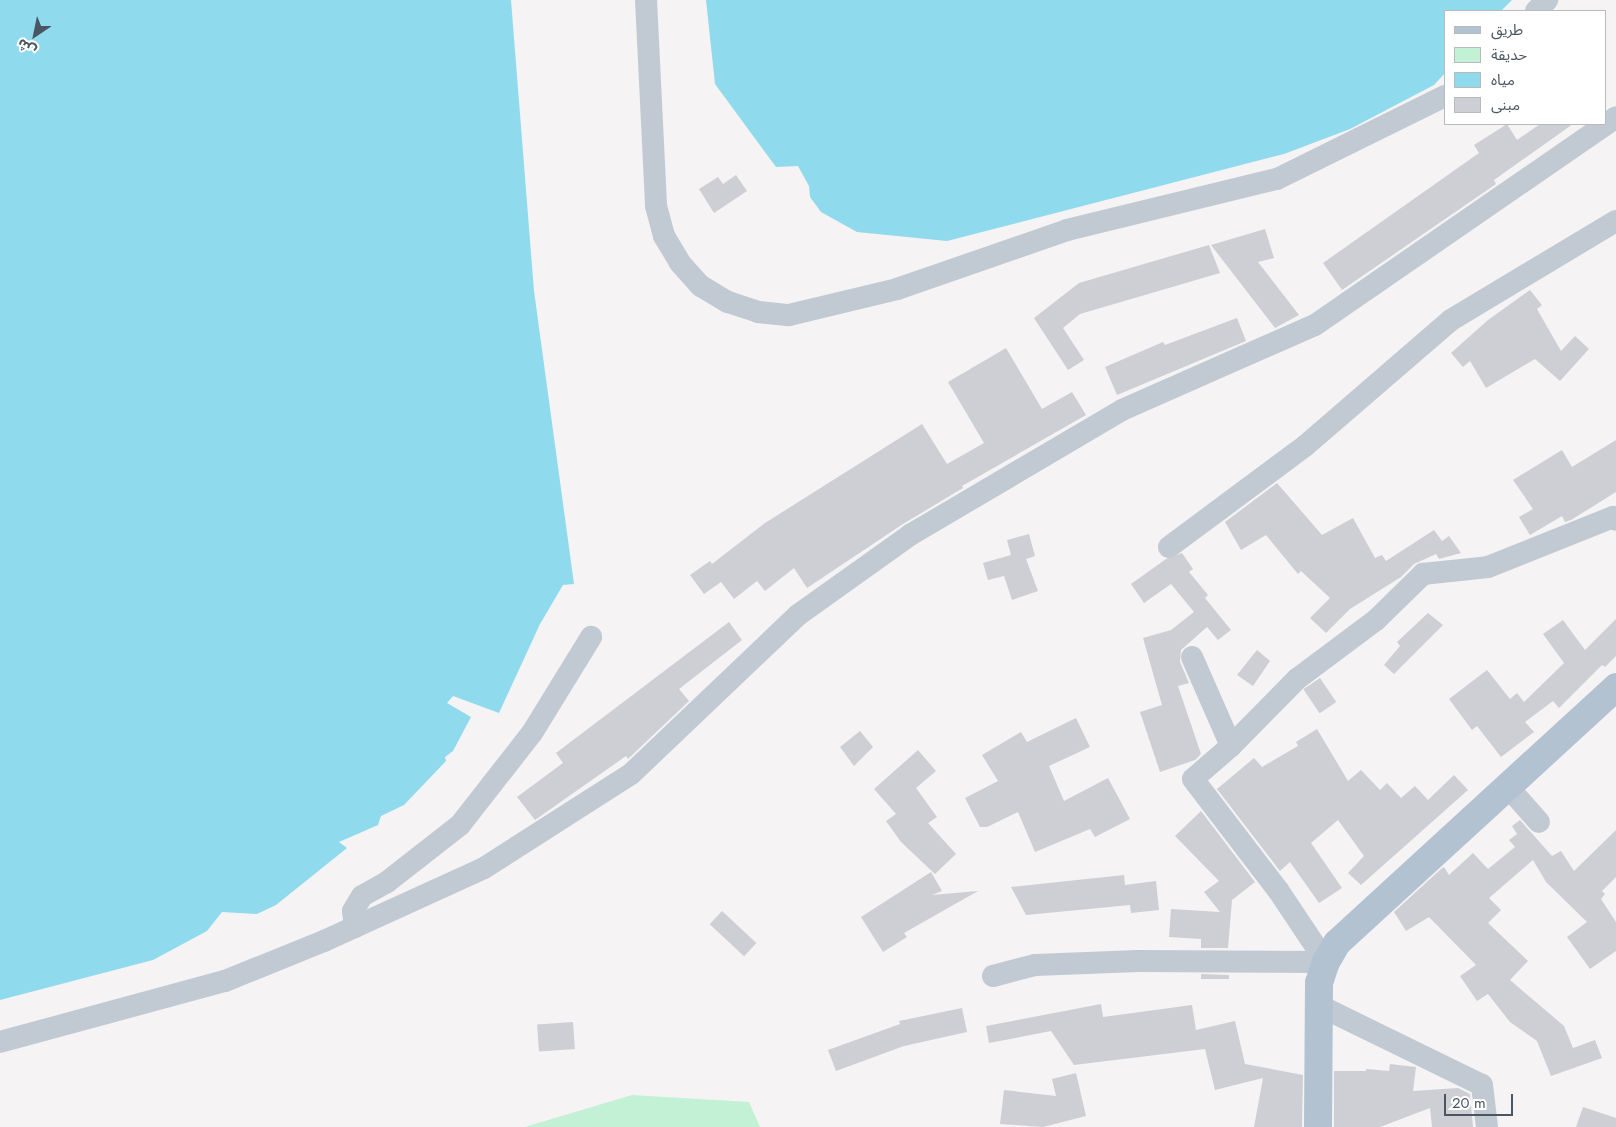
<!DOCTYPE html>
<meta charset="utf-8">
<style>
body{margin:0}
#map{position:relative;width:1616px;height:1127px;overflow:hidden;background:#f5f3f3;font-family:Jost,"Noto Sans Arabic",sans-serif}
div>[style]{position:absolute}
.green>*{inset:0;background:#c3f1d5}
.water>*{inset:0;background:#90daee}
.building>*{inset:0;background:#cdcfd5;transform-origin:0 0}
.minor>*{height:22px;margin:-11px;padding:0 11px;transform-origin:11px;border-radius:11px;background:#c1cad2}
.major>*{height:28px;margin:-14px;padding:0 14px;transform-origin:14px;border-radius:14px;background:#b3c2d1}
span{translate:-50% -50%;white-space:nowrap;text-align:center;line-height:1.15;-webkit-text-stroke:4px #fff;paint-order:stroke}
.legend{position:absolute;left:1444px;top:10px;width:162px;height:115px;box-sizing:border-box;background:#fff;border:1px solid #b7bbc0;margin:0;padding:6px 9px;list-style:none;font-size:15px;color:#4a5661}
.legend li{display:flex;align-items:center;gap:10px;height:25px}
.legend b{width:25px;border:1px solid #b7bbc0}
.north{position:absolute;left:10px;top:10px;width:50px;height:50px;-webkit-text-stroke:4px #fff;paint-order:stroke;rotate:214deg;font-size:14px;font-weight:700;line-height:20px;text-align:center;color:#4a5661}
.north::after{content:'';display:block;margin:auto;width:18px;height:22px;background:#4a5661;clip-path:polygon(50% 0,100% 100%,50% 72%,0 100%)}
.scale{position:absolute;left:1444px;top:1094px;width:69px;height:22px;box-sizing:border-box;border:2px solid #4a5661;border-top:0;padding-left:6px;font-size:15px;line-height:18px;white-space:nowrap;color:#4a5661;-webkit-text-stroke:4px #fff;paint-order:stroke}
</style>
<div id="map">
<div class="green">
<div style="clip-path:polygon(632px 1095px,749px 1102px,760px 1127px,525px 1127px)"></div>
</div>
<div class="water">
<div style="clip-path:polygon(0 0,511px 0,534px 291px,574px 584px,563px 585px,540px 624px,499px 713px,453px 696px,447px 703px,471px 717px,453px 751px,445px 757px,446px 761px,404px 805px,381px 816px,378px 825px,339px 842px,347px 848px,276px 905px,257px 914px,222px 912px,207px 931px,153px 960px,0 1000px)"></div>
<div style="clip-path:polygon(706px 0,1512px 0,1501px 11px,1445px 11px,1445px 73px,1434px 85px,1350px 129px,1284px 154px,947px 241px,857px 232px,821px 212px,810px 197px,809px 186px,798px 166px,776px 167px,715px 84px)"></div>
</div>
<div class="building">
<div style="clip-path:polygon(1507px 124px,1517px 140px,1540px 124px,1573px 124px,1494px 180px,1496px 184px,1342px 290px,1323px 263px,1479px 153px,1474px 145px)"></div>
<div style="clip-path:polygon(736px 175px,747px 191px,714px 213px,699px 189px,718px 177px,723px 184px)"></div>
<div style="clip-path:polygon(1265px 229px,1274px 258px,1258px 262px,1299px 315px,1275px 328px,1211px 245px)"></div>
<div style="clip-path:polygon(1209px 245px,1220px 273px,1080px 314px,1063px 328px,1084px 360px,1068px 370px,1034px 318px,1079px 283px)"></div>
<div style="clip-path:polygon(1530px 290px,1542px 305px,1537px 309px,1561px 351px,1575px 336px,1589px 349px,1560px 381px,1535px 359px,1486px 388px,1470px 361px,1463px 367px,1451px 353px,1488px 320px)"></div>
<div style="clip-path:polygon(1237px 318px,1246px 341px,1117px 395px,1105px 367px,1163px 342px,1165px 345px)"></div>
<div style="clip-path:polygon(1006px 348px,1042px 409px,1072px 392px,1086px 415px,962px 486px,963px 488px,903px 524px,807px 588px,794px 568px,765px 591px,757px 581px,734px 599px,721px 582px,704px 594px,690px 575px,710px 561px,712px 564px,765px 523px,922px 424px,947px 464px,984px 443px,948px 382px)"></div>
<div style="clip-path:polygon(1616px 440px,1616px 492px,1571px 520px,1565px 522px,1562px 516px,1530px 535px,1519px 517px,1533px 509px,1513px 480px,1562px 450px,1572px 467px)"></div>
<div style="clip-path:polygon(1277px 483px,1322px 535px,1353px 518px,1375px 558px,1382px 555px,1386px 561px,1434px 530px,1442px 541px,1449px 536px,1461px 553px,1439px 559px,1436px 554px,1414px 564px,1401px 577px,1350px 609px,1326px 633px,1310px 618px,1330px 598px,1301px 571px,1298px 574px,1266px 535px,1241px 550px,1225px 522px)"></div>
<div style="clip-path:polygon(1029px 534px,1035px 556px,1026px 559px,1038px 591px,1012px 600px,1004px 576px,988px 580px,983px 563px,1011px 555px,1007px 540px)"></div>
<div style="clip-path:polygon(1182px 553px,1193px 569px,1189px 572px,1208px 595px,1205px 598px,1231px 630px,1218px 640px,1207px 627px,1181px 650px,1180px 662px,1189px 683px,1178px 686px,1201px 754px,1195px 760px,1160px 772px,1140px 712px,1162px 705px,1143px 638px,1171px 630px,1194px 612px,1171px 584px,1144px 603px,1131px 584px,1166px 559px)"></div>
<div style="clip-path:polygon(1428px 613px,1443px 625px,1394px 674px,1384px 665px,1400px 646px,1397px 642px)"></div>
<div style="clip-path:polygon(1616px 619px,1616px 656px,1605px 667px,1602px 665px,1559px 708px,1553px 701px,1525px 722px,1534px 732px,1501px 757px,1477px 726px,1472px 730px,1449px 699px,1487px 670px,1510px 699px,1517px 693px,1524px 702px,1564px 663px,1543px 634px,1563px 620px,1585px 650px)"></div>
<div style="clip-path:polygon(729px 622px,742px 640px,679px 689px,689px 701px,628px 759px,626px 756px,535px 820px,517px 797px,563px 763px,556px 753px)"></div>
<div style="clip-path:polygon(1257px 650px,1270px 661px,1253px 686px,1237px 675px)"></div>
<div style="left:1320px;top:678px;width:29px;height:20px;rotate:56deg"></div>
<div style="clip-path:polygon(1076px 718px,1090px 747px,1049px 766px,1064px 801px,1108px 778px,1130px 819px,1095px 837px,1090px 829px,1035px 852px,1018px 812px,987px 827px,980px 827px,965px 798px,998px 781px,982px 755px,1021px 732px,1027px 742px)"></div>
<div style="clip-path:polygon(1317px 729px,1348px 781px,1361px 770px,1380px 790px,1387px 783px,1401px 798px,1415px 786px,1428px 800px,1454px 775px,1468px 790px,1361px 885px,1348px 873px,1364px 856px,1338px 820px,1311px 843px,1342px 888px,1319px 903px,1290px 862px,1280px 871px,1217px 789px,1254px 758px,1262px 767px,1298px 746px,1296px 742px)"></div>
<div style="clip-path:polygon(860px 731px,873px 747px,854px 766px,840px 747px)"></div>
<div style="clip-path:polygon(918px 750px,936px 771px,916px 788px,937px 817px,928px 823px,956px 854px,935px 874px,901px 842px,886px 821px,896px 814px,874px 789px)"></div>
<div style="clip-path:polygon(1201px 811px,1255px 882px,1232px 900px,1228px 948px,1201px 948px,1201px 939px,1169px 937px,1171px 909px,1220px 912px,1204px 892px,1219px 881px,1175px 836px)"></div>
<div style="clip-path:polygon(1520px 820px,1552px 856px,1561px 851px,1574px 871px,1616px 830px,1616px 877px,1602px 891px,1605px 894px,1601px 899px,1616px 922px,1616px 951px,1590px 969px,1567px 937px,1587px 922px,1546px 882px,1533px 860px,1489px 898px,1501px 910px,1488px 923px,1528px 961px,1510px 980px,1564px 1026px,1573px 1048px,1595px 1040px,1602px 1058px,1551px 1076px,1537px 1041px,1510px 1022px,1488px 994px,1477px 1001px,1460px 976px,1476px 965px,1429px 917px,1406px 931px,1394px 912px,1441px 869px,1444px 867px,1449px 875px,1473px 853px,1488px 869px,1515px 847px,1509px 840px,1517px 834px,1512px 826px)"></div>
<div style="clip-path:polygon(931px 872px,942px 891px,932px 895px,978px 891px,904px 933px,907px 937px,883px 952px,861px 917px)"></div>
<div style="clip-path:polygon(1124px 875px,1125px 885px,1156px 881px,1159px 910px,1131px 913px,1130px 905px,1026px 915px,1011px 887px)"></div>
<div style="left:722px;top:911px;width:47px;height:18px;rotate:43deg"></div>
<div style="clip-path:polygon(1201px 974px,1229px 975px,1229px 979px,1201px 979px)"></div>
<div style="clip-path:polygon(1101px 1004px,1103px 1017px,1192px 1005px,1196px 1030px,1235px 1021px,1245px 1064px,1303px 1075px,1302px 1127px,1254px 1127px,1263px 1078px,1215px 1090px,1205px 1049px,1074px 1065px,1051px 1031px,989px 1043px,986px 1026px)"></div>
<div style="clip-path:polygon(962px 1008px,967px 1032px,904px 1046px,836px 1071px,828px 1050px,900px 1024px,899px 1021px)"></div>
<div style="left:573px;top:1022px;width:27px;height:36px;rotate:86deg"></div>
<div style="clip-path:polygon(1390px 1064px,1416px 1067px,1413px 1091px,1458px 1088px,1470px 1094px,1473px 1127px,1432px 1127px,1430px 1108px,1380px 1127px,1334px 1127px,1334px 1071px,1366px 1071px,1366px 1069px,1389px 1071px)"></div>
<div style="clip-path:polygon(1076px 1073px,1086px 1116px,1043px 1127px,1000px 1124px,1004px 1090px,1056px 1096px,1052px 1079px)"></div>
<div style="clip-path:polygon(1583px 1107px,1616px 1118px,1616px 1127px,1576px 1127px)"></div>
</div>
<div class="minor">
<div style="left:646px;top:0;width:206px;rotate:87.2deg"></div>
<div style="left:656px;top:206px;width:31px;rotate:75deg"></div>
<div style="left:664px;top:236px;width:31px;rotate:59deg"></div>
<div style="left:680px;top:263px;width:31px;rotate:48deg"></div>
<div style="left:701px;top:286px;width:31px;rotate:31deg"></div>
<div style="left:728px;top:302px;width:32px;rotate:18deg"></div>
<div style="left:758px;top:312px;width:31px;rotate:6deg"></div>
<div style="left:789px;top:315px;width:111px;rotate:-13.5deg"></div>
<div style="left:897px;top:289px;width:180px;rotate:-19.1deg"></div>
<div style="left:1067px;top:230px;width:216px;rotate:-13.7deg"></div>
<div style="left:1277px;top:179px;width:187px;rotate:-26.3deg"></div>
<div style="left:1536px;top:11px;width:16px;rotate:-45deg"></div>
<div style="left:1169px;top:547px;width:169px;rotate:-36.6deg"></div>
<div style="left:1305px;top:446px;width:193px;rotate:-40.8deg"></div>
<div style="left:1451px;top:320px;width:192px;rotate:-31deg"></div>
<div style="left:1192px;top:657px;width:97px;rotate:66.3deg"></div>
<div style="left:1231px;top:746px;width:50px;rotate:139deg"></div>
<div style="left:1193px;top:779px;width:140px;rotate:52.6deg"></div>
<div style="left:1278px;top:890px;width:87px;rotate:56.3deg"></div>
<div style="left:1231px;top:746px;width:94px;rotate:-45.4deg"></div>
<div style="left:1297px;top:679px;width:99px;rotate:-36.8deg"></div>
<div style="left:1376px;top:620px;width:66px;rotate:-44.4deg"></div>
<div style="left:1423px;top:574px;width:65px;rotate:-6.1deg"></div>
<div style="left:1488px;top:567px;width:135px;rotate:-21.8deg"></div>
<div style="left:1613px;top:517px;width:4px;rotate:45deg"></div>
<div style="left:1507px;top:786px;width:48px;rotate:48.4deg"></div>
<div style="left:355px;top:927px;width:16px;rotate:-97deg"></div>
<div style="left:353px;top:911px;width:17px;rotate:-59deg"></div>
<div style="left:362px;top:896px;width:29px;rotate:-29deg"></div>
<div style="left:387px;top:882px;width:93px;rotate:-38deg"></div>
<div style="left:460px;top:825px;width:117px;rotate:-52deg"></div>
<div style="left:532px;top:733px;width:113px;rotate:-58.4deg"></div>
<div style="left:993px;top:976px;width:43px;rotate:-14.7deg"></div>
<div style="left:1035px;top:965px;width:103px;rotate:-2.2deg"></div>
<div style="left:1138px;top:961px;width:188px;rotate:0.3deg"></div>
<div style="left:1318px;top:1005px;width:182px;rotate:26deg"></div>
<div style="left:1482px;top:1085px;width:42px;rotate:83.2deg"></div>
<div style="left:0;top:1042px;width:233px;rotate:-15.2deg"></div>
<div style="left:225px;top:981px;width:107px;rotate:-22deg"></div>
<div style="left:324px;top:941px;width:176px;rotate:-24.5deg"></div>
<div style="left:484px;top:868px;width:174px;rotate:-32.6deg"></div>
<div style="left:631px;top:774px;width:231px;rotate:-43.6deg"></div>
<div style="left:798px;top:615px;width:138px;rotate:-35.5deg"></div>
<div style="left:910px;top:535px;width:246px;rotate:-30.5deg"></div>
<div style="left:1122px;top:410px;width:211px;rotate:-23.8deg"></div>
<div style="left:1315px;top:325px;width:366px;rotate:-34.6deg"></div>
</div>
<div class="major">
<div style="left:1318px;top:1127px;width:144px;rotate:-89.6deg"></div>
<div style="left:1319px;top:983px;width:22px;rotate:-72deg"></div>
<div style="left:1326px;top:962px;width:22px;rotate:-60deg"></div>
<div style="left:1337px;top:943px;width:379px;rotate:-42.5deg"></div>
</div>
<ul class="legend">
<li><b style="height:6px;background:#b3c2d1"></b>طريق</li>
<li><b style="height:14px;background:#c3f1d5"></b>حديقة</li>
<li><b style="height:14px;background:#90daee"></b>مياه</li>
<li><b style="height:14px;background:#cdcfd5"></b>مبنى</li>
</ul>
<div class="north">ش</div>
<div class="scale">20 m</div>
</div>
